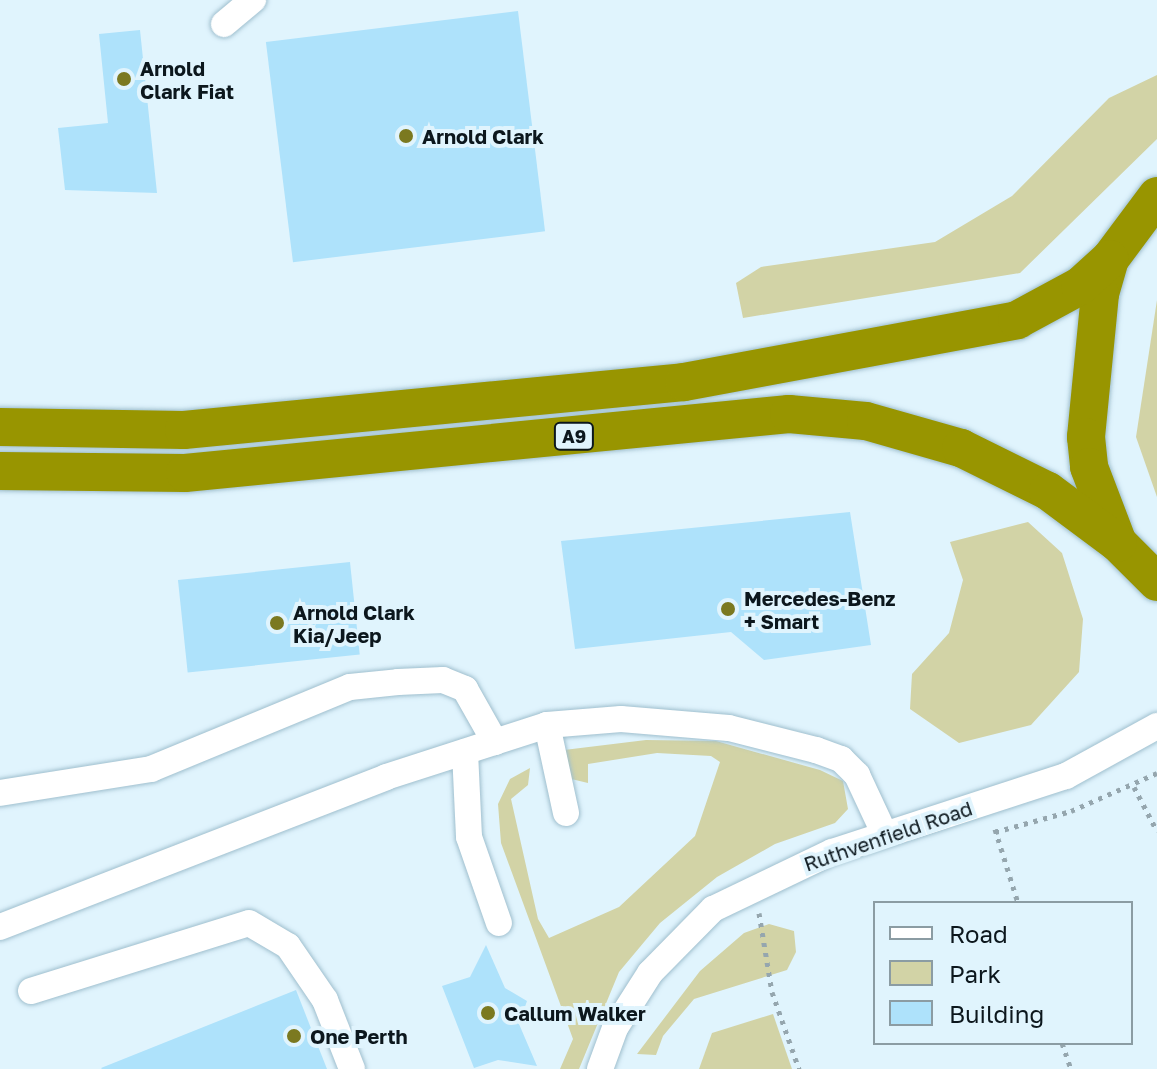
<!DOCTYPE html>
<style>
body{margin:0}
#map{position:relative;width:1157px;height:1069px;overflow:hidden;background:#e0f4fd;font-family:"Golos Text",sans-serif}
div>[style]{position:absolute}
.green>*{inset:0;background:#d2d3a6}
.building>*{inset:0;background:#aee2fb;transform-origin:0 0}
.path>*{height:5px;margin-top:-2.5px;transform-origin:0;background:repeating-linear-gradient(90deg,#95a6ae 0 4px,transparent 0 10px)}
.roads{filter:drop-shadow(0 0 2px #9fbfce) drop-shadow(0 0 2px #9fbfce)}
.minor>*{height:26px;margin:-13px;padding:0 13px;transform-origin:13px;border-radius:13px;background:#fff}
.highway>*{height:38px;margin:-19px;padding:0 19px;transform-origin:19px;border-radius:19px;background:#989500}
.dots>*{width:22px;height:22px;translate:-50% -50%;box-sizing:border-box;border:4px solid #e0f4fd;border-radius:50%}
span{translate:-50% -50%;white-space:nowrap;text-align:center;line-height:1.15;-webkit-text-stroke:8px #e0f4fd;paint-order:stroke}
.shield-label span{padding:2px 6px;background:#e0f4fd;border:2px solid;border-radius:6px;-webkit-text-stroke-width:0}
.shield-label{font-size:18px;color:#0c171d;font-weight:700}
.poi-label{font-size:20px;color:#0c171d;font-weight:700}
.left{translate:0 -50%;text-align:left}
.street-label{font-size:20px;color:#0c171d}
.legend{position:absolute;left:873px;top:901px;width:260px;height:144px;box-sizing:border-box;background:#e0f4fd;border:2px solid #8b9ca3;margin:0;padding:10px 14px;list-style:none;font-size:24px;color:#0c171d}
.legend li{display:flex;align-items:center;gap:16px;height:40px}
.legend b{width:40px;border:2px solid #8b9ca3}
</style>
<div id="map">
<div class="green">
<div style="clip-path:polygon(1157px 75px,1157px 139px,1020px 273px,743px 318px,736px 283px,761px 267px,935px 242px,1012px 196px,1109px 98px)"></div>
<div style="clip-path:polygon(1157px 300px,1157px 497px,1136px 437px)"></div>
<div style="clip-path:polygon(1028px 522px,1062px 553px,1083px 619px,1079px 672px,1031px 725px,959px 743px,910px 709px,912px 674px,949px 633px,963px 580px,950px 542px)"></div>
<div style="clip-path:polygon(646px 740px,716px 741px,820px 770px,843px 781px,848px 809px,835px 823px,775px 844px,717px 877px,660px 923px,619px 972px,579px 1069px,560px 1069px,573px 1039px,501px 843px,498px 804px,510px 779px,530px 768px,528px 785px,511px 799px,538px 919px,549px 938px,619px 907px,695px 836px,720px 762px,711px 756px,657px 753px,588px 764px,588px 783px,567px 778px,564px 750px)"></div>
<div style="clip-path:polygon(769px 924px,794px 931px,796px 952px,787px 970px,694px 999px,663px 1036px,656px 1055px,637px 1054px,700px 971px,744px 933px)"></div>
<div style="clip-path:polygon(773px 1014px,792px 1069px,699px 1069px,712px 1033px)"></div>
</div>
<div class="building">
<div style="left:518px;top:11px;width:222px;height:254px;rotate:83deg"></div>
<div style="clip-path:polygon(140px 30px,157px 193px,65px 190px,58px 128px,108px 123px,99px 34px)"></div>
<div style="clip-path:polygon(850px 512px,871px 645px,764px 660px,731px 632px,575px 649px,561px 541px)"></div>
<div style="left:350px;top:562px;width:93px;height:173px;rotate:84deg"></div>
<div style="clip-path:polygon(486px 945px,505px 988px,527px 1001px,519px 1024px,537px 1066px,498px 1060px,474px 1068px,442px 986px,470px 977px)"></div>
<div style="clip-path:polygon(296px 990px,327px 1069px,102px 1069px,101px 1068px)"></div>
</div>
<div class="path">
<div style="left:1134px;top:787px;width:50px;rotate:62.4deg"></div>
<div style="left:995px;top:829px;width:77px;rotate:72.7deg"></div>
<div style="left:995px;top:832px;width:79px;rotate:-15.4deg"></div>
<div style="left:1071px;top:811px;width:94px;rotate:-23.8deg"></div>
<div style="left:759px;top:913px;width:80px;rotate:80.7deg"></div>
<div style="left:772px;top:992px;width:82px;rotate:70.7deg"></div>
<div style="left:1062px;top:1043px;width:28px;rotate:71deg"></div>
</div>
<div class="roads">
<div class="minor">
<div style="left:224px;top:24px;width:38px;rotate:-40deg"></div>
<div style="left:547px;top:725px;width:90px;rotate:77.8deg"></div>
<div style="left:465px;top:752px;width:85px;rotate:87.3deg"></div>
<div style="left:469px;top:837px;width:91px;rotate:70.8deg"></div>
<div style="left:0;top:793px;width:153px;rotate:-9deg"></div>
<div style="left:151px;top:769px;width:215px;rotate:-22.4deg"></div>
<div style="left:350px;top:687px;width:48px;rotate:-5.9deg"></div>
<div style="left:398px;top:682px;width:45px;rotate:-2.5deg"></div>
<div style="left:443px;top:680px;width:24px;rotate:22deg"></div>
<div style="left:465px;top:689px;width:61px;rotate:60.5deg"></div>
<div style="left:0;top:927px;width:414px;rotate:-21.2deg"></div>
<div style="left:386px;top:777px;width:169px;rotate:-17.9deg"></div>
<div style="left:547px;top:725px;width:74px;rotate:-4.6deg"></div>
<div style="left:621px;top:719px;width:108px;rotate:4.8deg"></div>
<div style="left:729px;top:728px;width:90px;rotate:14.2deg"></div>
<div style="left:816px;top:750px;width:27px;rotate:20deg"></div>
<div style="left:841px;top:759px;width:23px;rotate:45deg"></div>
<div style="left:857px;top:775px;width:64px;rotate:65deg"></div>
<div style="left:31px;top:991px;width:228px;rotate:-17.3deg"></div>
<div style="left:249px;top:923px;width:45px;rotate:30.5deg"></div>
<div style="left:288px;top:946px;width:65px;rotate:55.6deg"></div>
<div style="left:325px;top:1000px;width:74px;rotate:68.6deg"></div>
<div style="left:600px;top:1069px;width:44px;rotate:-69.9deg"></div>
<div style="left:615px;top:1028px;width:65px;rotate:-57.5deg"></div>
<div style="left:650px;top:973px;width:90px;rotate:-45.5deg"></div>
<div style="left:713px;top:909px;width:132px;rotate:-25.6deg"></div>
<div style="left:832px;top:852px;width:246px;rotate:-18deg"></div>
<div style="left:1066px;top:776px;width:104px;rotate:-28.8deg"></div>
</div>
<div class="highway">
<div style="left:1157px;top:196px;width:79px;rotate:126.7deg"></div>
<div style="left:1110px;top:259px;width:36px;rotate:106deg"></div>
<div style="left:1100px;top:294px;width:144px;rotate:95.6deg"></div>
<div style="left:1086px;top:437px;width:30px;rotate:84deg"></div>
<div style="left:1089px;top:467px;width:81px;rotate:69.1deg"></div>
<div style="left:1118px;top:543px;width:55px;rotate:45deg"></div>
<div style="left:0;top:427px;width:184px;rotate:0.9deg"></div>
<div style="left:184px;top:430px;width:502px;rotate:-5.48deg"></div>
<div style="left:684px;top:382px;width:339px;rotate:-10.5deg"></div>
<div style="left:1017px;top:320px;width:72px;rotate:-28.4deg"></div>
<div style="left:1080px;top:286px;width:40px;rotate:-42deg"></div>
<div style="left:0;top:471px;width:185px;rotate:0.6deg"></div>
<div style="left:185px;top:473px;width:607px;rotate:-5.58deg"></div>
<div style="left:789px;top:414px;width:77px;rotate:5.2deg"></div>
<div style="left:866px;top:421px;width:99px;rotate:15.9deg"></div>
<div style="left:961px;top:448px;width:97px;rotate:26.3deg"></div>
<div style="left:1048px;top:491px;width:87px;rotate:36.6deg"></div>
</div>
</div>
<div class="dots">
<div style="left:124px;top:79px;background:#7b7920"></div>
<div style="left:406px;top:136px;background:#7b7920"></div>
<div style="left:728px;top:609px;background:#7b7920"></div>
<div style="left:277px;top:623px;background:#7b7920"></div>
<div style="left:488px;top:1013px;background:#7b7920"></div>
<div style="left:294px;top:1036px;background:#7b7920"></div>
</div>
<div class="shield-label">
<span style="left:574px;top:436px">A9</span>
</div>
<div class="poi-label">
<span class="left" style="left:140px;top:80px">Arnold<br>Clark Fiat</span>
<span class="left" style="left:422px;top:136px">Arnold Clark</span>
<span class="left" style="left:744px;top:610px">Mercedes-Benz<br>+ Smart</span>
<span class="left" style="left:293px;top:624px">Arnold Clark<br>Kia/Jeep</span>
<span class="left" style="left:504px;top:1013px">Callum Walker</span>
<span class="left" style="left:310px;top:1036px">One Perth</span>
</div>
<div class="street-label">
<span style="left:888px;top:836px;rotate:-19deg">Ruthvenfield Road</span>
</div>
<ul class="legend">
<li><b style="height:10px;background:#fff"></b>Road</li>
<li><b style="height:22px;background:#d2d3a6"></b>Park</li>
<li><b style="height:22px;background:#aee2fb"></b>Building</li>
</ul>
</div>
